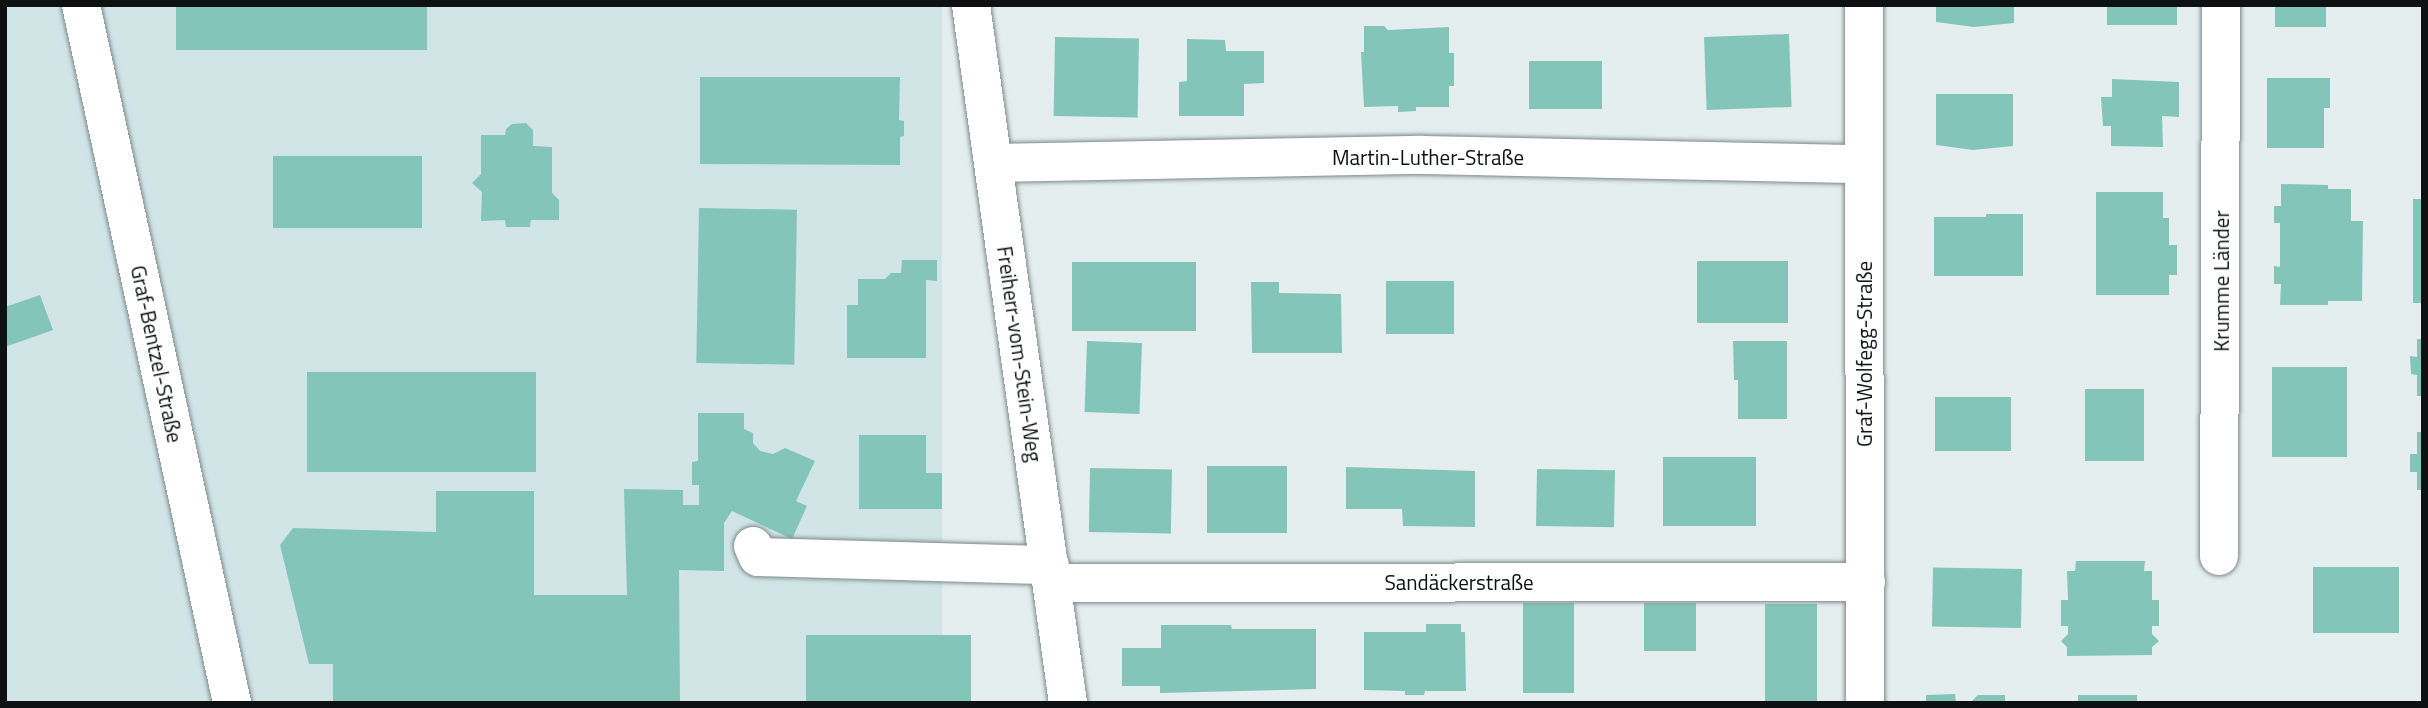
<!DOCTYPE html>
<meta charset="utf-8">
<style>
body{margin:0}
#map{position:relative;width:2428px;height:708px;overflow:hidden;background:#e4eeef;font-family:"Titillium Web",sans-serif}
div>[style]{position:absolute}
.built>*{inset:0;background:#d1e5e7;transform-origin:0 0}
.building>*{inset:0;background:#84c5ba;transform-origin:0 0}
.roads{filter:drop-shadow(0 0 2px #7f898a) drop-shadow(0 0 2px #7f898a)}
.minor>*{height:38px;margin:-19px;padding:0 19px;transform-origin:19px;border-radius:19px;background:#fff}
span{translate:-50% -50%;white-space:nowrap;text-align:center;line-height:1.15;-webkit-text-stroke:6px #fff;paint-order:stroke}
.street-label{font-size:21px;color:#0e1112}
.frame{position:absolute;inset:0;border:7px solid #0e1112;pointer-events:none}
</style>
<div id="map">
<div class="built">
<div style="left:5px;top:5px;width:937px;height:698px"></div>
</div>
<div class="building">
<div style="left:176px;top:5px;width:251px;height:45px"></div>
<div style="clip-path:polygon(1936px 5px,2014px 5px,2014px 23px,1974px 27px,1936px 22px)"></div>
<div style="left:2107px;top:5px;width:70px;height:20px"></div>
<div style="left:2275px;top:5px;width:51px;height:22px"></div>
<div style="clip-path:polygon(1364px 26px,1384px 26px,1388px 30px,1449px 27px,1449px 53px,1454px 53px,1454px 86px,1449px 86px,1449px 107px,1416px 107px,1416px 111px,1398px 112px,1398px 106px,1364px 107px,1361px 52px,1364px 52px)"></div>
<div style="left:1789px;top:34px;width:73px;height:85px;rotate:88deg"></div>
<div style="left:1055px;top:37px;width:84px;height:79px;rotate:1deg"></div>
<div style="clip-path:polygon(1187px 39px,1225px 40px,1226px 51px,1264px 51px,1264px 83px,1244px 84px,1244px 116px,1179px 116px,1179px 82px,1187px 81px)"></div>
<div style="left:1529px;top:61px;width:73px;height:48px"></div>
<div style="clip-path:polygon(700px 77px,900px 77px,899px 120px,904px 121px,904px 136px,900px 137px,900px 165px,700px 164px)"></div>
<div style="clip-path:polygon(2267px 78px,2330px 78px,2330px 108px,2324px 108px,2324px 148px,2267px 148px)"></div>
<div style="clip-path:polygon(2112px 79px,2179px 82px,2179px 117px,2162px 116px,2163px 147px,2111px 146px,2111px 126px,2103px 126px,2101px 97px,2112px 97px)"></div>
<div style="clip-path:polygon(1936px 94px,2013px 94px,2013px 146px,1973px 150px,1936px 145px)"></div>
<div style="clip-path:polygon(526px 123px,533px 130px,533px 146px,552px 147px,552px 193px,559px 200px,559px 220px,531px 220px,530px 227px,506px 227px,505px 220px,481px 221px,482px 192px,472px 183px,481px 174px,481px 135px,505px 135px,506px 129px,512px 124px)"></div>
<div style="left:273px;top:156px;width:149px;height:72px"></div>
<div style="clip-path:polygon(2281px 184px,2328px 185px,2328px 189px,2351px 189px,2351px 221px,2363px 221px,2362px 301px,2328px 301px,2328px 305px,2280px 305px,2281px 284px,2274px 284px,2274px 266px,2280px 267px,2280px 223px,2274px 223px,2274px 206px,2281px 206px)"></div>
<div style="clip-path:polygon(2096px 192px,2163px 192px,2163px 218px,2169px 218px,2169px 245px,2177px 245px,2177px 275px,2169px 275px,2169px 295px,2096px 295px)"></div>
<div style="left:2413px;top:199px;width:10px;height:104px"></div>
<div style="left:699px;top:208px;width:98px;height:155px;rotate:1deg"></div>
<div style="clip-path:polygon(1986px 214px,2023px 214px,2023px 276px,1934px 276px,1934px 217px,1986px 217px)"></div>
<div style="clip-path:polygon(902px 260px,937px 260px,937px 281px,926px 280px,926px 358px,847px 358px,847px 305px,858px 305px,858px 279px,885px 279px,891px 273px,901px 273px)"></div>
<div style="left:1697px;top:261px;width:91px;height:62px"></div>
<div style="left:1072px;top:262px;width:124px;height:69px"></div>
<div style="left:1386px;top:281px;width:68px;height:53px"></div>
<div style="clip-path:polygon(1251px 282px,1279px 282px,1279px 293px,1341px 294px,1342px 353px,1252px 353px)"></div>
<div style="clip-path:polygon(40px 295px,53px 330px,5px 347px,5px 307px)"></div>
<div style="clip-path:polygon(2417px 339px,2423px 339px,2423px 396px,2417px 396px,2417px 375px,2411px 374px,2410px 356px,2417px 357px)"></div>
<div style="clip-path:polygon(1733px 341px,1787px 341px,1787px 419px,1738px 419px,1738px 380px,1734px 380px)"></div>
<div style="left:1142px;top:343px;width:71px;height:55px;rotate:92deg"></div>
<div style="left:2272px;top:367px;width:75px;height:90px"></div>
<div style="left:307px;top:372px;width:229px;height:100px"></div>
<div style="left:2085px;top:389px;width:59px;height:72px"></div>
<div style="left:1935px;top:397px;width:76px;height:54px"></div>
<div style="clip-path:polygon(698px 413px,744px 413px,744px 429px,753px 433px,753px 443px,760px 451px,773px 454px,785px 448px,815px 461px,796px 501px,807px 506px,792px 539px,732px 511px,724px 523px,724px 571px,679px 570px,680px 703px,333px 703px,333px 664px,309px 664px,280px 545px,293px 528px,436px 532px,436px 491px,534px 491px,534px 595px,627px 595px,624px 489px,683px 490px,683px 505px,699px 505px,699px 485px,692px 485px,692px 462px,698px 461px)"></div>
<div style="clip-path:polygon(2417px 432px,2423px 432px,2423px 490px,2417px 490px,2417px 472px,2410px 472px,2410px 454px,2417px 454px)"></div>
<div style="clip-path:polygon(859px 435px,926px 435px,926px 473px,942px 473px,942px 509px,859px 509px)"></div>
<div style="left:1663px;top:457px;width:93px;height:69px"></div>
<div style="left:1207px;top:466px;width:80px;height:67px"></div>
<div style="clip-path:polygon(1346px 467px,1475px 471px,1475px 527px,1403px 526px,1402px 509px,1346px 509px)"></div>
<div style="left:1090px;top:468px;width:82px;height:64px;rotate:1deg"></div>
<div style="left:1537px;top:469px;width:78px;height:57px;rotate:1deg"></div>
<div style="clip-path:polygon(2076px 561px,2145px 561px,2144px 571px,2152px 571px,2152px 600px,2159px 600px,2159px 626px,2152px 626px,2152px 634px,2159px 641px,2152px 647px,2152px 655px,2067px 656px,2067px 647px,2061px 641px,2068px 634px,2068px 626px,2061px 626px,2061px 600px,2068px 600px,2067px 571px,2075px 571px)"></div>
<div style="left:2313px;top:567px;width:86px;height:66px"></div>
<div style="left:2022px;top:569px;width:59px;height:89px;rotate:91deg"></div>
<div style="left:1523px;top:603px;width:51px;height:90px"></div>
<div style="left:1644px;top:603px;width:52px;height:48px"></div>
<div style="left:1765px;top:604px;width:52px;height:99px"></div>
<div style="clip-path:polygon(1426px 624px,1461px 624px,1461px 632px,1465px 632px,1466px 691px,1425px 691px,1424px 695px,1405px 695px,1405px 691px,1364px 690px,1364px 632px,1426px 632px)"></div>
<div style="clip-path:polygon(1161px 625px,1231px 625px,1232px 629px,1316px 629px,1316px 689px,1160px 693px,1160px 686px,1122px 686px,1122px 648px,1161px 648px)"></div>
<div style="left:806px;top:635px;width:165px;height:68px"></div>
<div style="clip-path:polygon(1955px 694px,1956px 703px,1926px 703px,1926px 695px)"></div>
<div style="clip-path:polygon(1978px 695px,2005px 695px,2005px 703px,1970px 703px)"></div>
<div style="left:2078px;top:695px;width:59px;height:8px"></div>
</div>
<div class="roads">
<div class="minor">
<div style="left:81px;top:5px;width:714px;rotate:77.79deg"></div>
<div style="left:971px;top:5px;width:705px;rotate:82.09deg"></div>
<div style="left:1864px;top:5px;width:698px;rotate:89.92deg"></div>
<div style="left:993px;top:163px;width:429px;rotate:-1.1deg"></div>
<div style="left:1422px;top:155px;width:441px;rotate:1.2deg"></div>
<div style="left:753px;top:546px;width:12px;rotate:66deg"></div>
<div style="left:758px;top:557px;width:292px;rotate:1.6deg"></div>
<div style="left:2219px;top:556px;width:551px;rotate:-89.79deg"></div>
<div style="left:1052px;top:583px;width:814px;rotate:-0.07deg"></div>
</div>
</div>
<div class="street-label">
<span style="left:1428px;top:157px">Martin-Luther-Straße</span>
<span style="left:2221px;top:281px;rotate:-90deg">Krumme Länder</span>
<span style="left:157px;top:354px;rotate:78deg">Graf-Bentzel-Straße</span>
<span style="left:1020px;top:354px;rotate:82deg">Freiherr-vom-Stein-Weg</span>
<span style="left:1864px;top:354px;rotate:-90deg">Graf-Wolfegg-Straße</span>
<span style="left:1459px;top:582px">Sandäckerstraße</span>
</div>
<div class="frame"></div>
</div>
